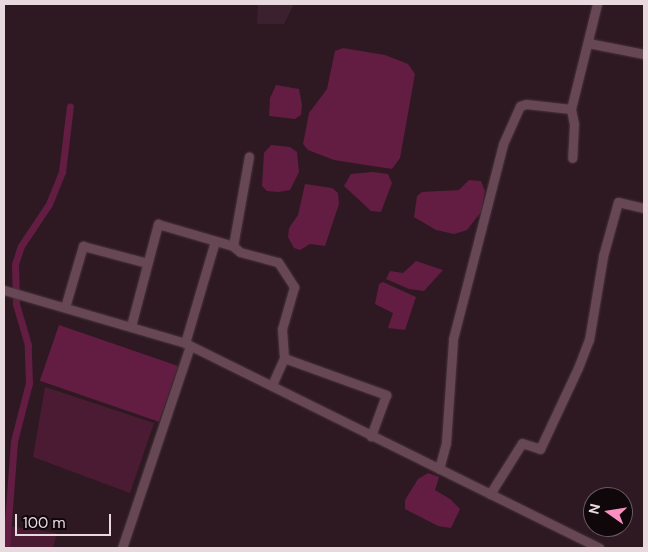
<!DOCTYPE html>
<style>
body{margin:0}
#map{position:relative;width:648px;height:552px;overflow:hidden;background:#2e1922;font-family:"DM Sans",sans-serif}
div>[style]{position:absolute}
.built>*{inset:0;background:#3b212d}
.green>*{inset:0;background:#4b1b33}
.water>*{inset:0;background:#631d42;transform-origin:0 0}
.canal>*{height:7px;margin:-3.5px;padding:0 3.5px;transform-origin:3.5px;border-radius:3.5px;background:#631d42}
.roads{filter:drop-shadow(0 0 1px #48343c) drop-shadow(0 0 1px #48343c)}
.minor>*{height:9px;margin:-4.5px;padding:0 4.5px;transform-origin:4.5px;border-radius:4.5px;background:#684755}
span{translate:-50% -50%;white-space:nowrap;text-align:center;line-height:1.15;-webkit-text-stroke:5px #10070b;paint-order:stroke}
.frame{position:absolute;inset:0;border:5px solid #e8d9df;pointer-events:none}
.north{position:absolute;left:583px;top:487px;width:50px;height:50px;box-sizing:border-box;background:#10070b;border:1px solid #665b60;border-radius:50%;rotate:283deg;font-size:14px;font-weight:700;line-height:20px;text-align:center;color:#e8d9df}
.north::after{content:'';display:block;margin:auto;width:18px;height:22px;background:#fc8fc1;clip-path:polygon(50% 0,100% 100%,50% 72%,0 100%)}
.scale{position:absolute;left:15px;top:514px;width:96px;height:22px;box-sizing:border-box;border:2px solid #e8d9df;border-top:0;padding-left:6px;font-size:15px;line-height:18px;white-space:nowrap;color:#e8d9df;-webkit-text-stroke:4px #10070b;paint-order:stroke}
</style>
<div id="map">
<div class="built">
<div style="clip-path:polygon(258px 4px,294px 4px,284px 24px,257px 24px)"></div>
</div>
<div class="green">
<div style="clip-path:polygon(45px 387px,154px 423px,130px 493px,33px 457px)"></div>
<div style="clip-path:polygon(9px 526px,57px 533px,53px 548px,7px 548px)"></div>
</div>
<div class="water">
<div style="clip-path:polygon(343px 48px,385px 55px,408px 64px,415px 74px,400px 158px,392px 169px,334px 160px,308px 150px,303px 144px,309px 113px,327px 89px,335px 51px)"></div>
<div style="clip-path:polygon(276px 85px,299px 89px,302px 105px,301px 115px,295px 119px,269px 116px,270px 98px)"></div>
<div style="clip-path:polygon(271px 145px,290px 147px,297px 152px,299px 172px,290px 190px,278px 192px,267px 191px,262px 186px,264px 153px)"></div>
<div style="clip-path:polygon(373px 172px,388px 174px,392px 183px,381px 212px,371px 211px,344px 186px,351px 174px)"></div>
<div style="clip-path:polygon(469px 180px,481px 181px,485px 191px,481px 212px,467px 230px,454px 234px,436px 230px,414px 217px,417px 196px,422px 192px,459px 190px)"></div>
<div style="clip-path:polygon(305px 184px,332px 188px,338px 193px,339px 204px,325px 246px,310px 244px,300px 250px,294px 248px,288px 237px,289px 228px,298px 215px)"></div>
<div style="clip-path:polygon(416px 261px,443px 270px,424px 291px,409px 289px,386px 279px,390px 271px,403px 273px)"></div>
<div style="clip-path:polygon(383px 282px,416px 297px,405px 330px,388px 328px,393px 313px,375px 304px,379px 284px)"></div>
<div style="left:59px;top:325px;width:126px;height:59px;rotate:19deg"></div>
<div style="clip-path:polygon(428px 473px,439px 477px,435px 490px,450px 499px,460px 509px,451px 528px,438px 526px,405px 509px,405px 500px,418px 479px)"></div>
</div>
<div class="canal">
<div style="left:6px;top:548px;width:107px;rotate:-85.7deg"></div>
<div style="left:14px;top:441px;width:60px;rotate:-75.5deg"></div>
<div style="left:29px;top:383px;width:38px;rotate:-92deg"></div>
<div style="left:28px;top:345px;width:43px;rotate:-106.3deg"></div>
<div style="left:16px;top:304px;width:40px;rotate:-91.4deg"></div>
<div style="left:15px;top:264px;width:19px;rotate:-72deg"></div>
<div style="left:21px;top:246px;width:50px;rotate:-56.3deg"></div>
<div style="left:49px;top:204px;width:35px;rotate:-68deg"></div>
<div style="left:62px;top:172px;width:66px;rotate:-83.1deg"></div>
</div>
<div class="roads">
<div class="minor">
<div style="left:588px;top:43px;width:57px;rotate:11.1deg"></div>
<div style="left:571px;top:109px;width:15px;rotate:79deg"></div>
<div style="left:574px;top:124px;width:34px;rotate:93deg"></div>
<div style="left:233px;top:246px;width:9px;rotate:41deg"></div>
<div style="left:240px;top:252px;width:39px;rotate:15deg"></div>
<div style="left:278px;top:262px;width:30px;rotate:57deg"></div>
<div style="left:294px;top:287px;width:44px;rotate:105.9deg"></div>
<div style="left:282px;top:329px;width:29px;rotate:86deg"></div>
<div style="left:284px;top:358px;width:30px;rotate:114deg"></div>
<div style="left:4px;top:290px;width:189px;rotate:16.3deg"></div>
<div style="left:185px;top:343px;width:462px;rotate:26.3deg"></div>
<div style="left:65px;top:307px;width:64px;rotate:-73.6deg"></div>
<div style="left:83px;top:246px;width:66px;rotate:14.9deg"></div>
<div style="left:131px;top:326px;width:106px;rotate:-75.2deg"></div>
<div style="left:158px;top:224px;width:78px;rotate:16.3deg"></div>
<div style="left:233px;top:246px;width:91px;rotate:-79.9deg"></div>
<div style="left:185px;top:343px;width:106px;rotate:-73.6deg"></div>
<div style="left:284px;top:358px;width:109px;rotate:19.9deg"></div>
<div style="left:386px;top:395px;width:44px;rotate:110.1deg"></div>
<div style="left:439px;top:469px;width:27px;rotate:-75deg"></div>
<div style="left:446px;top:443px;width:104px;rotate:-86.1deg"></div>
<div style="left:453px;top:339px;width:201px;rotate:-75.6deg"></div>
<div style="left:503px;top:144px;width:42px;rotate:-65.9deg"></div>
<div style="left:520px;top:106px;width:6px;rotate:-18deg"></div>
<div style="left:526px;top:104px;width:45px;rotate:6.3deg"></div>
<div style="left:571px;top:109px;width:108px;rotate:-76.1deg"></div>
<div style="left:490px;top:494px;width:60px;rotate:-57.9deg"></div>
<div style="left:522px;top:443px;width:19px;rotate:18deg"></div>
<div style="left:540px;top:449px;width:89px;rotate:-64.9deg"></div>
<div style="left:578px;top:368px;width:30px;rotate:-69deg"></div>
<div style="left:589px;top:340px;width:85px;rotate:-80.5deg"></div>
<div style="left:603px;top:256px;width:56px;rotate:-74.5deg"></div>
<div style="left:618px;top:202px;width:27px;rotate:13deg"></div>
<div style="left:122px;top:548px;width:213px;rotate:-71.4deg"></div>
</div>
</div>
<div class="frame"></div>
<div class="north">N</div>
<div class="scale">100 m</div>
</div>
